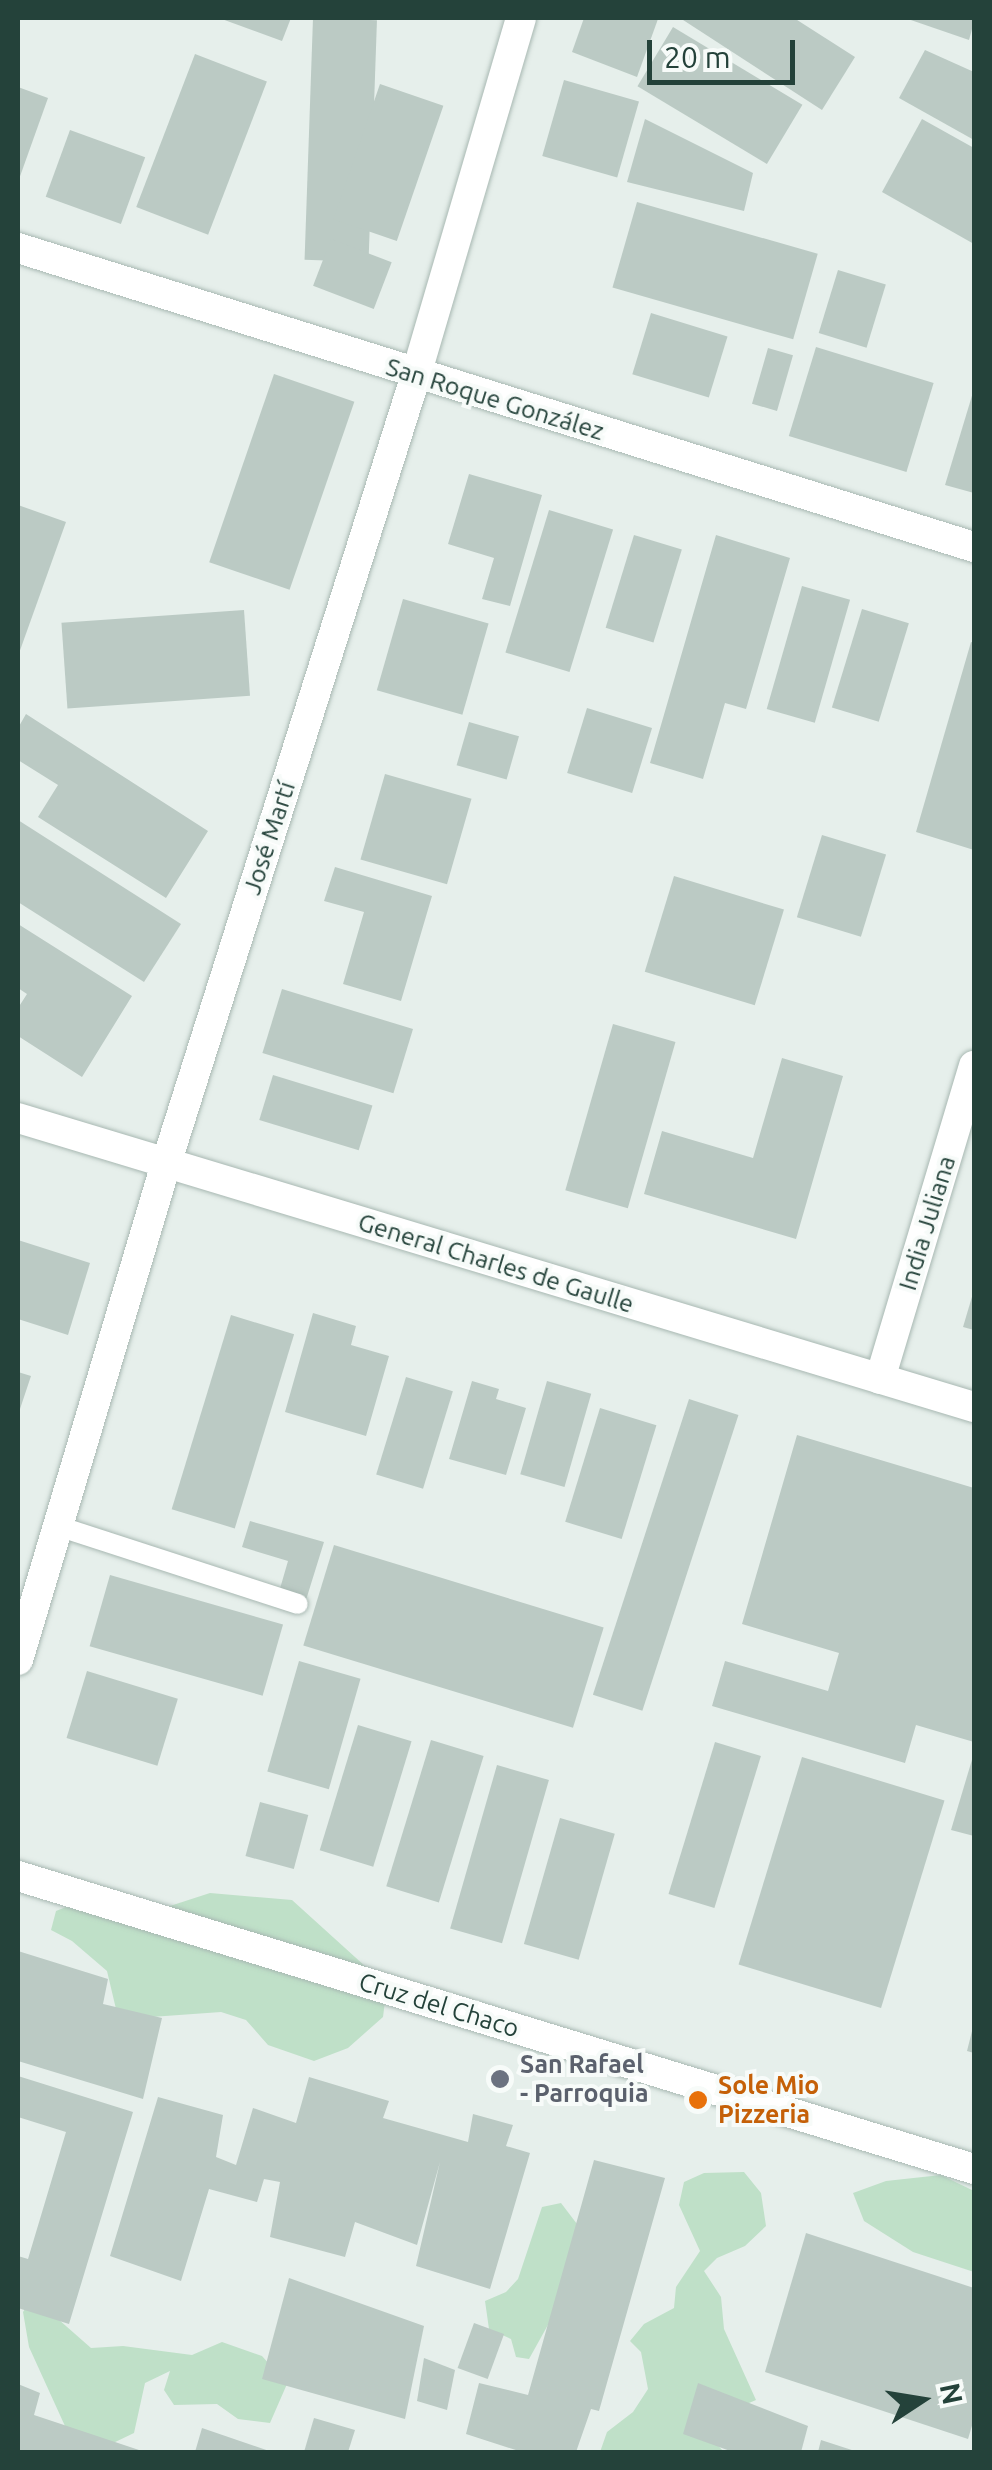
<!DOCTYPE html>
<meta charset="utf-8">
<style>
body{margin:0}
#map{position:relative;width:992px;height:2470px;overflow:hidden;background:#e6efeb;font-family:Ubuntu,sans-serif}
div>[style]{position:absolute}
.green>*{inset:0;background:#bfe0c8}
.building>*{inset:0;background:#bbcac4;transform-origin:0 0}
.roads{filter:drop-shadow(0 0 2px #a8b8b2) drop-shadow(0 0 2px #a8b8b2)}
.service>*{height:20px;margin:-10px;padding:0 10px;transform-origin:10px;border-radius:10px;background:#fff}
.minor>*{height:30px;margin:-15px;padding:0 15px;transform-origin:15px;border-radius:15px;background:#fff}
.tertiary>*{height:30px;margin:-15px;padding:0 15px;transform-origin:15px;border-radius:15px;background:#fff}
.dots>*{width:28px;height:28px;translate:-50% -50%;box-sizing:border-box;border:5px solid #f7fbf9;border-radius:50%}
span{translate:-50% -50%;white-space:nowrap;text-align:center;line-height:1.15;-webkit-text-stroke:8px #f7fbf9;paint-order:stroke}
.street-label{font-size:25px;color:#24423a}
.worship-label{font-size:25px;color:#5b616d;font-weight:700}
.left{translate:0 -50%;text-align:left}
.food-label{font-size:25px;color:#c56008;font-weight:700}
.frame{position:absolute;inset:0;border:20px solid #24423a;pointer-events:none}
.north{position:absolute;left:872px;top:2350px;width:100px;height:100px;-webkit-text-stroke:8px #f7fbf9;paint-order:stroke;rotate:78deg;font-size:28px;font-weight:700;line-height:40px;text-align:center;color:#24423a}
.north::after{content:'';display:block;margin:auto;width:35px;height:45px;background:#24423a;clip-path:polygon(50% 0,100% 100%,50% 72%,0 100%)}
.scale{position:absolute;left:647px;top:40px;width:148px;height:45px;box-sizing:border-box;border:5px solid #24423a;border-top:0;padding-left:12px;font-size:30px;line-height:35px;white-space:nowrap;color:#24423a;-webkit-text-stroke:8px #f7fbf9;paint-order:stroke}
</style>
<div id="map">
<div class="green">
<div style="clip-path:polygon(210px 1893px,292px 1900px,387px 1986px,383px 2017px,348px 2048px,314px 2061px,268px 2045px,246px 2020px,221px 2012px,123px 2019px,116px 2009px,107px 1971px,72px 1941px,51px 1930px,56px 1911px,66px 1907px,133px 1918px)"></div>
<div style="clip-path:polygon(744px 2172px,761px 2193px,766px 2226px,745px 2246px,717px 2258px,704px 2271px,721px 2297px,724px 2329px,756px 2400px,721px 2415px,711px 2438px,724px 2452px,600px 2452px,607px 2432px,633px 2412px,648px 2389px,641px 2352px,630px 2341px,644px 2324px,674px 2308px,676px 2287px,700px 2251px,679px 2205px,684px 2182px,704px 2173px)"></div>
<div style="clip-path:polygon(941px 2175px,974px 2191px,974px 2272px,913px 2252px,864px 2221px,853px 2193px,886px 2181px)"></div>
<div style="clip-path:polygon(561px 2203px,577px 2224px,559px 2305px,529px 2359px,516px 2357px,511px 2339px,489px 2329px,485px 2301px,506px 2292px,518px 2279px,542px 2207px)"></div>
<div style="clip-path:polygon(33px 2297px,91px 2348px,123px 2346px,192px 2355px,222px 2342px,262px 2356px,287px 2384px,270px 2423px,238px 2419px,217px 2404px,174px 2405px,164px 2390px,170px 2371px,145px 2383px,134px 2433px,111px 2444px,75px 2448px,29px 2347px,23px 2312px)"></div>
</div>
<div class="building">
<div style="clip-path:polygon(219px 18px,291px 18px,282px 41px)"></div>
<div style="left:313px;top:18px;width:64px;height:242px;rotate:2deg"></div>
<div style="clip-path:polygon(584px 18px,658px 19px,637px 77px,572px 52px)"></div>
<div style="clip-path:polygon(680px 18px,794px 18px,855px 57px,822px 110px)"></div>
<div style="clip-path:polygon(905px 18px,974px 18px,974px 22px,969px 40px)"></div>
<div style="left:673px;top:27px;width:151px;height:69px;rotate:31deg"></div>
<div style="clip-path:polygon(925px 50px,974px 72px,974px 140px,899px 98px)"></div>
<div style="left:195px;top:54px;width:77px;height:164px;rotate:21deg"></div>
<div style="left:564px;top:80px;width:78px;height:79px;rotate:16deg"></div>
<div style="left:380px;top:84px;width:67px;height:143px;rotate:19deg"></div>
<div style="clip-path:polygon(18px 87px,48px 98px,18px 182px)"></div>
<div style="clip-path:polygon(645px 119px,753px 173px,744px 211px,627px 182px)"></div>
<div style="clip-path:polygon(922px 119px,974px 148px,974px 244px,882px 192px)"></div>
<div style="left:70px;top:130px;width:80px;height:71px;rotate:20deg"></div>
<div style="left:637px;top:202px;width:188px;height:89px;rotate:16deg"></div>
<div style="left:331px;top:239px;width:65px;height:50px;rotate:21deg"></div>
<div style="left:838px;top:270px;width:50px;height:66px;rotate:17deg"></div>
<div style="left:651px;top:313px;width:80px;height:64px;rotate:17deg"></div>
<div style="left:816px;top:347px;width:123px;height:93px;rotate:17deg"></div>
<div style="left:768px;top:348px;width:26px;height:58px;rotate:16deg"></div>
<div style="left:274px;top:374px;width:85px;height:199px;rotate:19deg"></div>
<div style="clip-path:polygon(974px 389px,974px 493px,945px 485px)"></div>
<div style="clip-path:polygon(469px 474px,542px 495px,510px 606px,482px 599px,494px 558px,448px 544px)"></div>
<div style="clip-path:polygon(18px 505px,66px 522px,18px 656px)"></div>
<div style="left:549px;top:510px;width:67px;height:149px;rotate:17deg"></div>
<div style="left:634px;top:535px;width:50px;height:97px;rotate:17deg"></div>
<div style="clip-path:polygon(716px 535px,790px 558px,746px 709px,725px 703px,703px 779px,650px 763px)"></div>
<div style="left:802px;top:586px;width:50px;height:128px;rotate:16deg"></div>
<div style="left:403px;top:599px;width:89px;height:95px;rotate:16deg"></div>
<div style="left:862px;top:609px;width:49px;height:103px;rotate:17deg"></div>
<div style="left:244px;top:610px;width:86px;height:183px;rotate:86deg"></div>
<div style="clip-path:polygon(971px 642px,974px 643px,974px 850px,916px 832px)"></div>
<div style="left:587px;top:708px;width:68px;height:68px;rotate:17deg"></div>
<div style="clip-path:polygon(26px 714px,208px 831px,166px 898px,38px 817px,58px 785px,18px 760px,18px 728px)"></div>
<div style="left:469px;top:722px;width:52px;height:45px;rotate:16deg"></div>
<div style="left:385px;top:774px;width:90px;height:89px;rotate:16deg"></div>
<div style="clip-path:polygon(18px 820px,181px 924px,144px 982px,18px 902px)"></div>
<div style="left:822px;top:835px;width:67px;height:86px;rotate:17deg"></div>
<div style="clip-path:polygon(335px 867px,432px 896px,401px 1001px,343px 984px,364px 912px,324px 901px)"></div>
<div style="left:674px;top:876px;width:115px;height:100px;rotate:17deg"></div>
<div style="clip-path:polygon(18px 924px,132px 996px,82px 1077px,18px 1036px,18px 1008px,27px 994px,18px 988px)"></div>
<div style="left:282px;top:989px;width:137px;height:67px;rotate:17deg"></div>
<div style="left:613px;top:1024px;width:65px;height:173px;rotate:16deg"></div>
<div style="clip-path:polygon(782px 1058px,843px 1076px,796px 1239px,644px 1194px,662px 1131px,753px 1158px)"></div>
<div style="left:273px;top:1075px;width:104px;height:47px;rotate:17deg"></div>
<div style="clip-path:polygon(18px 1240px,90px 1263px,68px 1335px,18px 1319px)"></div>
<div style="clip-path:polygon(974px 1290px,974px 1330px,963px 1327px)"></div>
<div style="clip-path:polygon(313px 1313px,356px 1326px,351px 1345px,389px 1356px,366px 1436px,285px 1412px)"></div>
<div style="left:231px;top:1315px;width:66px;height:203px;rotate:17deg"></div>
<div style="clip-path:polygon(18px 1372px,31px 1376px,18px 1415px)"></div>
<div style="left:406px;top:1377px;width:49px;height:102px;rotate:17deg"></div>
<div style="clip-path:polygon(472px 1381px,499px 1389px,496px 1399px,526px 1408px,506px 1475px,449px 1459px)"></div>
<div style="left:547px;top:1381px;width:46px;height:97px;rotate:16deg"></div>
<div style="left:689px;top:1399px;width:52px;height:311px;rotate:18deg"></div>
<div style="left:600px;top:1408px;width:59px;height:119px;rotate:17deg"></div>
<div style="clip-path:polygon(797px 1435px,974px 1488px,974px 1742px,916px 1725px,905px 1763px,712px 1706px,725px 1661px,828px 1691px,839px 1653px,742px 1624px)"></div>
<div style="clip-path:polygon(250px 1521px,324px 1542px,306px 1600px,279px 1592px,288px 1561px,242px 1547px)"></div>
<div style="left:334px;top:1545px;width:282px;height:105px;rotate:17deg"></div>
<div style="left:110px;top:1575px;width:180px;height:74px;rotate:16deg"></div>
<div style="left:299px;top:1661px;width:64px;height:115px;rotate:16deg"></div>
<div style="left:87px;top:1671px;width:95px;height:70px;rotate:17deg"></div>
<div style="left:358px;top:1725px;width:56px;height:131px;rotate:17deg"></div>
<div style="left:431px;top:1740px;width:55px;height:153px;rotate:17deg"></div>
<div style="left:715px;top:1742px;width:48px;height:159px;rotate:17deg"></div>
<div style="clip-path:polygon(974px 1753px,974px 1836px,951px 1830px)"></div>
<div style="left:802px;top:1757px;width:149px;height:217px;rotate:17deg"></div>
<div style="left:497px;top:1765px;width:54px;height:170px;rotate:16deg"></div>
<div style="left:260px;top:1802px;width:50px;height:56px;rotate:15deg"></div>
<div style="left:560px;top:1818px;width:57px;height:131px;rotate:16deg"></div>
<div style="clip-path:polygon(18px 1951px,108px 1979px,103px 2004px,162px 2018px,143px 2099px,18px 2061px)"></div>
<div style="clip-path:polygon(973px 2027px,974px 2027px,974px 2053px,967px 2051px)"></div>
<div style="clip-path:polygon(18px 2076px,133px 2112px,69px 2324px,18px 2308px,18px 2256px,28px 2259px,66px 2132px,18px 2117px)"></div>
<div style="clip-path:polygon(309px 2077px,389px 2101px,383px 2118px,468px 2142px,473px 2114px,513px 2125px,506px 2146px,530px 2153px,490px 2289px,416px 2266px,440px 2162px,417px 2245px,355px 2222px,345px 2257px,270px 2237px,280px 2182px,264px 2179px,257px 2202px,209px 2189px,181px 2281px,110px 2256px,158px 2097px,223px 2115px,216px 2157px,236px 2165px,253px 2108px,296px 2123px)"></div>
<div style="clip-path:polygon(594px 2160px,665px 2178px,599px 2411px,591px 2409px,576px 2452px,522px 2452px,466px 2434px,479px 2383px,528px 2395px)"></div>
<div style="clip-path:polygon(806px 2233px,974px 2288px,974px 2419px,968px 2439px,765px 2372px)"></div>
<div style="clip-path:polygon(289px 2278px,424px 2326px,405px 2419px,262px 2379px)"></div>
<div style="left:474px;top:2323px;width:32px;height:48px;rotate:20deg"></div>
<div style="clip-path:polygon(424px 2358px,455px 2370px,447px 2410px,417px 2401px)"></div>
<div style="clip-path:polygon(698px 2383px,808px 2426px,801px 2452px,733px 2452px,683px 2434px)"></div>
<div style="clip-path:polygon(18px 2384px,40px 2393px,34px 2415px,145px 2452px,18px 2452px)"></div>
<div style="clip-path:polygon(314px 2418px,355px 2430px,348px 2452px,304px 2452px)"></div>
<div style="clip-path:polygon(202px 2428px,272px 2452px,195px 2452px)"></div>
<div style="clip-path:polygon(821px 2440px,858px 2452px,818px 2452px)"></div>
</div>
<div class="roads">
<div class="service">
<div style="left:58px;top:1526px;width:252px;rotate:18deg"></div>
</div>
<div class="minor">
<div style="left:880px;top:1379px;width:327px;rotate:-73.3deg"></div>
<div style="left:18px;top:1876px;width:1000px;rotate:17.04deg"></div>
</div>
<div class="tertiary">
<div style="left:18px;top:248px;width:1002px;rotate:17.37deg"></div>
<div style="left:18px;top:1118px;width:999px;rotate:16.82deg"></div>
<div style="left:18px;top:1660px;width:518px;rotate:-73.39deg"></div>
<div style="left:166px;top:1164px;width:828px;rotate:-72.42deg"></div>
<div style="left:416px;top:375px;width:372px;rotate:-73.6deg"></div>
</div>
</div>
<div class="dots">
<div style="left:500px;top:2079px;background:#6b7280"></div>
<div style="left:698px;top:2100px;background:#e8710a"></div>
</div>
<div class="street-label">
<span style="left:495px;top:399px;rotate:17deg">San Roque González</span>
<span style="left:269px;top:838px;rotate:-72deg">José Martí</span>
<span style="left:927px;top:1223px;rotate:-73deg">India Juliana</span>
<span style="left:496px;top:1263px;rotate:17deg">General Charles de Gaulle</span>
<span style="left:439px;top:2005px;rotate:17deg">Cruz del Chaco</span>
</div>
<div class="worship-label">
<span class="left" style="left:520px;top:2079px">San Rafael<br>- Parroquia</span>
</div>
<div class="food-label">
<span class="left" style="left:718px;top:2100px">Sole Mio<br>Pizzeria</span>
</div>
<div class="frame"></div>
<div class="north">N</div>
<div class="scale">20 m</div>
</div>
